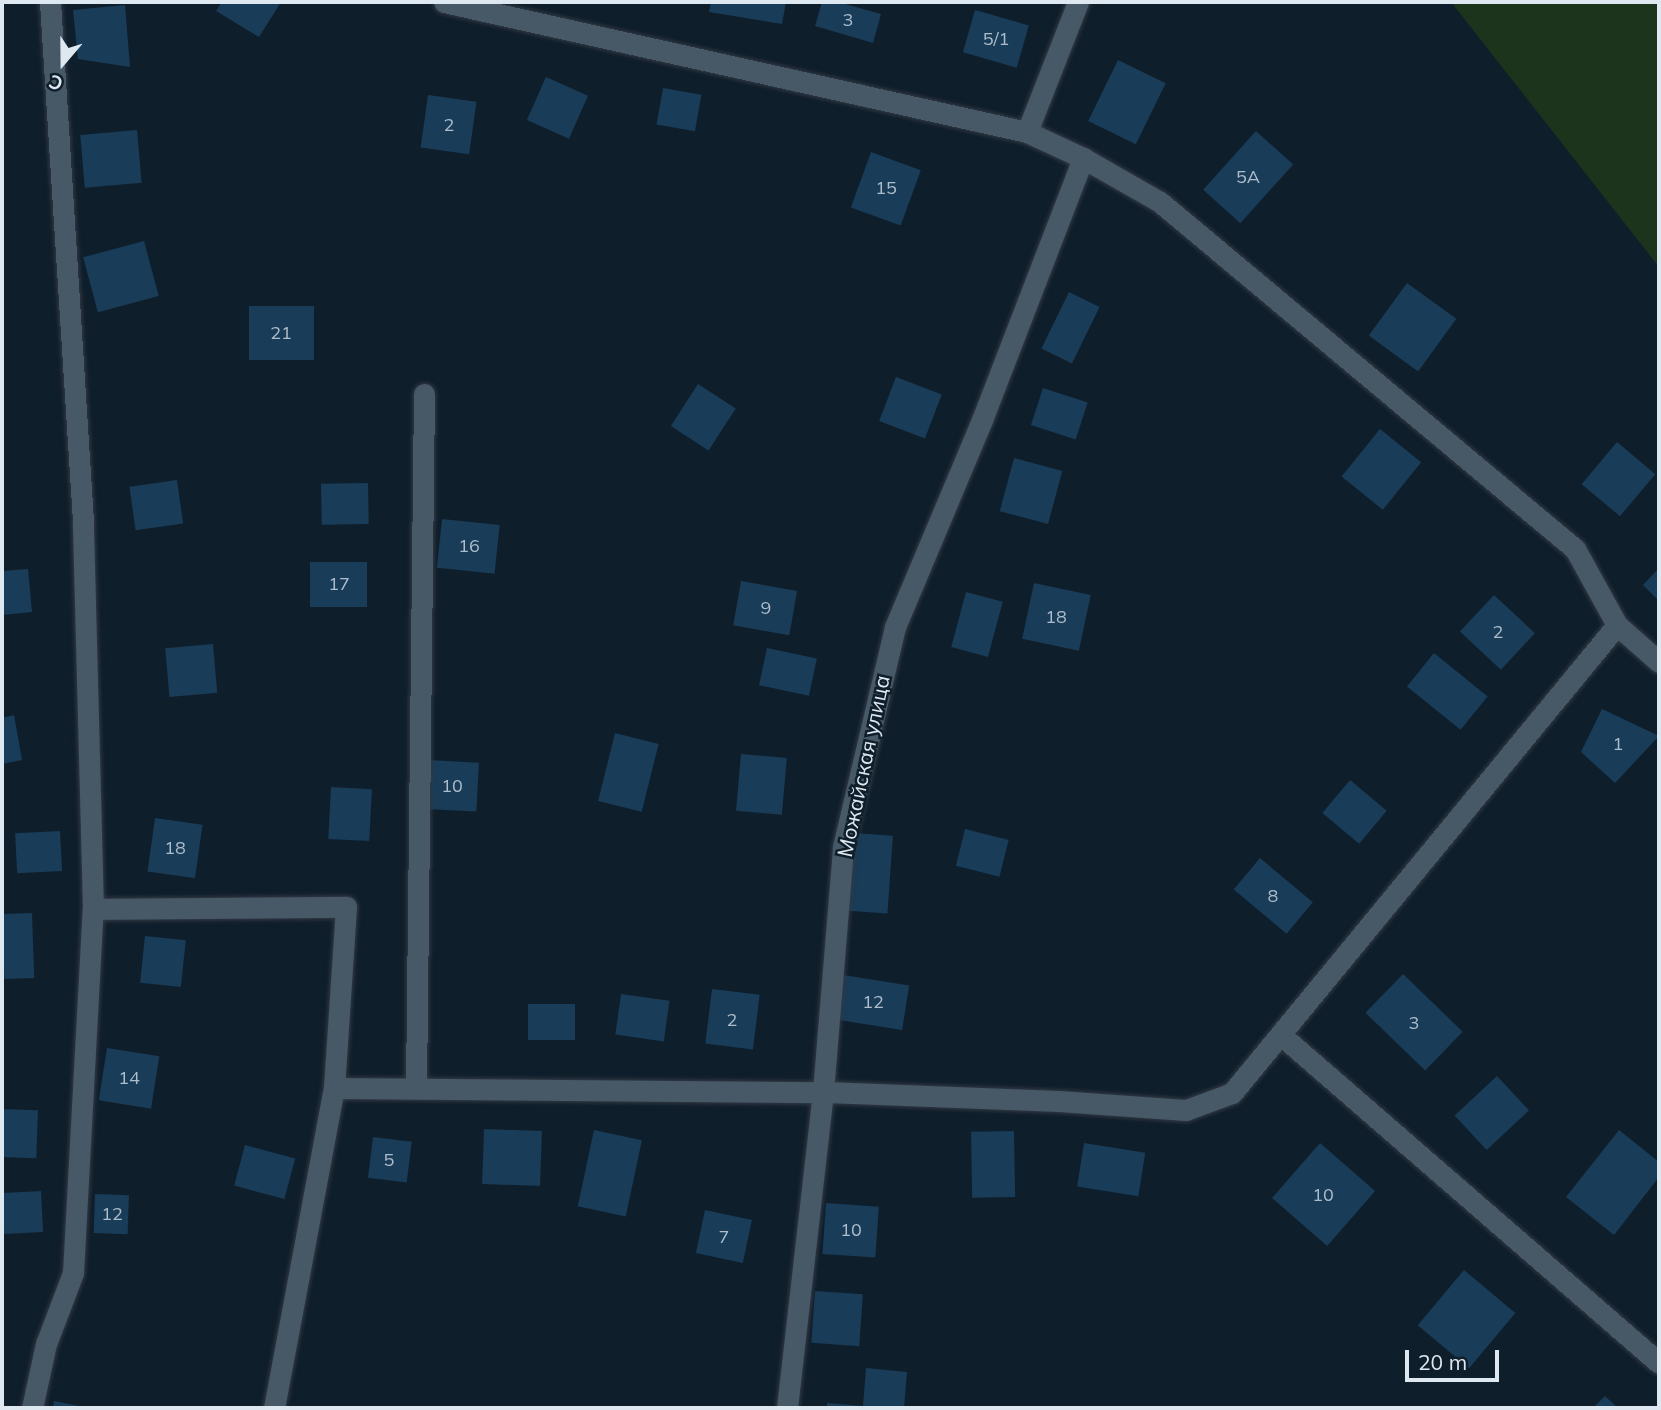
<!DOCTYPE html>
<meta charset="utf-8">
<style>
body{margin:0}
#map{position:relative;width:1661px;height:1410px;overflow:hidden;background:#0f1e2b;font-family:Mulish,sans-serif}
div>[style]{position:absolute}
.green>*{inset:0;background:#1d341c}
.building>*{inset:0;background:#193c58;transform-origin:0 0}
.roads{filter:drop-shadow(0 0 2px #313944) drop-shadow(0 0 2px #313944)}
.minor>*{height:21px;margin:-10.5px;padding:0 10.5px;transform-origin:10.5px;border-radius:10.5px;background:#475867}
span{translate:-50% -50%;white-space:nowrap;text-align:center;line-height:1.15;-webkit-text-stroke:5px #0f1e2b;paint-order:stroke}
.number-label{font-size:18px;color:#adbdcb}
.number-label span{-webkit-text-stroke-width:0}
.street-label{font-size:21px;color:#dee8f1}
.frame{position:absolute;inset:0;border:4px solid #dee8f1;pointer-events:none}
.north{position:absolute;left:28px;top:28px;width:70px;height:70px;-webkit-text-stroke:5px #0f1e2b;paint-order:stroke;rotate:200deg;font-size:19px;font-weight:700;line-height:28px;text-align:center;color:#dee8f1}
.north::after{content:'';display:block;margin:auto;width:24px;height:32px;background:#dee8f1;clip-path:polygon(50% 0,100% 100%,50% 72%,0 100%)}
.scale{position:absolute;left:1405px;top:1350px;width:94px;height:32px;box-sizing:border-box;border:4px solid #dee8f1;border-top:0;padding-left:9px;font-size:21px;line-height:24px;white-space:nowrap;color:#dee8f1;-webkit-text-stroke:5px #0f1e2b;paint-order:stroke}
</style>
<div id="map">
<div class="green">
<div style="clip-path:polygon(1451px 2px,1659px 2px,1659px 267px)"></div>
</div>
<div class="building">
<div style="clip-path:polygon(222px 2px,281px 2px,259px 37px,216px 11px)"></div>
<div style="clip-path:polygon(711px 2px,786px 2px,782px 24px,709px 12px)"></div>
<div style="clip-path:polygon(822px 2px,838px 2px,881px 14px,873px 43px,815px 26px)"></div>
<div style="clip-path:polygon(125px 5px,130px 67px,78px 59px,73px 10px)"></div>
<div style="left:975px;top:10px;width:56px;height:44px;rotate:16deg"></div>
<div style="left:1118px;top:60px;width:53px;height:68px;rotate:26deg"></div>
<div style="left:546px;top:77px;width:46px;height:47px;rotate:24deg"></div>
<div style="left:663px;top:88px;width:39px;height:37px;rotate:10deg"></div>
<div style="left:428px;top:95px;width:49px;height:53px;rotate:8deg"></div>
<div style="left:137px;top:130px;width:53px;height:57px;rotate:85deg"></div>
<div style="left:1256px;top:131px;width:50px;height:79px;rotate:42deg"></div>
<div style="left:871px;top:152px;width:53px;height:59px;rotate:20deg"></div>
<div style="left:144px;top:241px;width:57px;height:63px;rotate:75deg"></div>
<div style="left:1407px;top:283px;width:61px;height:65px;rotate:36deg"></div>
<div style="left:1069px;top:292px;width:34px;height:63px;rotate:26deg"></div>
<div style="left:249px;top:306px;width:65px;height:54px"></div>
<div style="left:896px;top:377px;width:49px;height:47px;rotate:21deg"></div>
<div style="left:698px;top:384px;width:45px;height:50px;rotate:33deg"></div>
<div style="left:1043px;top:388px;width:47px;height:39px;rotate:18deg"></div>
<div style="left:1380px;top:429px;width:53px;height:61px;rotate:39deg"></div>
<div style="left:1617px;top:442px;width:50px;height:55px;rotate:40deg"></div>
<div style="left:1014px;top:458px;width:50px;height:55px;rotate:15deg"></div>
<div style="left:177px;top:480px;width:44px;height:48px;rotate:82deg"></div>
<div style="left:368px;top:483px;width:41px;height:47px;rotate:89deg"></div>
<div style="left:442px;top:519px;width:58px;height:49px;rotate:6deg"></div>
<div style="left:310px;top:562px;width:57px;height:45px"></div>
<div style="clip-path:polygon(1659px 568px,1659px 601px,1643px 585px)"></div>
<div style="clip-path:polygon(28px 569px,32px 612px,2px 615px,2px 571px)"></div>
<div style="left:741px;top:581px;width:57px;height:45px;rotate:10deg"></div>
<div style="left:1034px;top:583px;width:58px;height:57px;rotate:12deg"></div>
<div style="left:966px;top:592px;width:38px;height:57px;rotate:15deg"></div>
<div style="left:1494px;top:595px;width:56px;height:50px;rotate:43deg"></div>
<div style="left:213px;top:644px;width:49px;height:48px;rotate:85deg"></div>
<div style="left:767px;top:648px;width:51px;height:38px;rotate:12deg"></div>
<div style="left:1434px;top:653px;width:69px;height:43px;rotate:39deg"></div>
<div style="clip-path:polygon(1602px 709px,1659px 736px,1615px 783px,1581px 752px)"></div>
<div style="clip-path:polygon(14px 715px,22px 760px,2px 764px,2px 718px)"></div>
<div style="left:615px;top:733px;width:45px;height:70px;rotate:14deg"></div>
<div style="left:741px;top:754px;width:46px;height:57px;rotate:5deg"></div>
<div style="left:428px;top:760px;width:51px;height:49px;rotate:3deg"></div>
<div style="left:1350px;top:780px;width:48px;height:43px;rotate:40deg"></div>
<div style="left:331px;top:787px;width:41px;height:52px;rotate:3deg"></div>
<div style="left:155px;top:818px;width:48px;height:54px;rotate:8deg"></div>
<div style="left:965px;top:829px;width:45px;height:38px;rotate:14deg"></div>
<div style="left:60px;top:831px;width:40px;height:45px;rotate:87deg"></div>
<div style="left:853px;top:833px;width:40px;height:78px;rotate:4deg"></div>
<div style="left:1260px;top:858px;width:69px;height:41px;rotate:40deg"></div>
<div style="left:32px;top:913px;width:65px;height:30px;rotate:88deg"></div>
<div style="left:145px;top:936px;width:41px;height:47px;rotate:6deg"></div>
<div style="left:1403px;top:974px;width:83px;height:54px;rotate:44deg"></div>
<div style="left:843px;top:975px;width:67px;height:45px;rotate:9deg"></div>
<div style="left:712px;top:989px;width:48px;height:55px;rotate:7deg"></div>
<div style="left:621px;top:994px;width:49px;height:41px;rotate:8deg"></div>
<div style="left:528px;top:1004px;width:47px;height:36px"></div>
<div style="left:107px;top:1048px;width:53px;height:53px;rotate:9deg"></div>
<div style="left:1497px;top:1076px;width:47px;height:58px;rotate:47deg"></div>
<div style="left:2px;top:1109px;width:36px;height:48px;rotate:2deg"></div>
<div style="left:484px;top:1129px;width:58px;height:55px;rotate:2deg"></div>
<div style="left:594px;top:1130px;width:49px;height:78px;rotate:12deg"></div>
<div style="clip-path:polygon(1619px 1130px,1659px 1162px,1659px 1177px,1614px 1235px,1566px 1197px)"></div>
<div style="left:1014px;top:1131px;width:66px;height:43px;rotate:89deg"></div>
<div style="left:373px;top:1137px;width:39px;height:41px;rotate:7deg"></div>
<div style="left:1084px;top:1143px;width:62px;height:44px;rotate:9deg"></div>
<div style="left:1320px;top:1143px;width:73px;height:73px;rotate:41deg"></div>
<div style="left:245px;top:1145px;width:52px;height:42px;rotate:15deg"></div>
<div style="left:41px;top:1191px;width:41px;height:39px;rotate:87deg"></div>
<div style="left:95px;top:1194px;width:34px;height:39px;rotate:2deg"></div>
<div style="left:826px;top:1203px;width:53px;height:51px;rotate:4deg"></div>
<div style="left:705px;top:1210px;width:48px;height:44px;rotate:12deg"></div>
<div style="left:1464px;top:1270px;width:67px;height:72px;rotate:40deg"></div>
<div style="left:815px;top:1291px;width:48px;height:52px;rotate:4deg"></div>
<div style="clip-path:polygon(866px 1368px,907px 1372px,904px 1408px,827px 1408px,827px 1403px,863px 1406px)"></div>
<div style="clip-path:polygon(1605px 1396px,1618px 1408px,1593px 1408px)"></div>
<div style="clip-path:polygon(54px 1401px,84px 1407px,84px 1408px,53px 1408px)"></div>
</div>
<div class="roads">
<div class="minor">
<div style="left:1027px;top:132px;width:140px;rotate:-68.6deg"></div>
<div style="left:1617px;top:625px;width:56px;rotate:41.4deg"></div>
<div style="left:93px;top:909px;width:253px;rotate:-0.5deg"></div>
<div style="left:346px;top:907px;width:181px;rotate:93.8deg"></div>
<div style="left:1281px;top:1035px;width:500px;rotate:40.95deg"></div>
<div style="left:416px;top:1087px;width:693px;rotate:-89.34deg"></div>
<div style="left:32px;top:1408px;width:66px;rotate:-77.7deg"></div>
<div style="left:46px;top:1344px;width:76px;rotate:-69.2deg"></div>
<div style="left:73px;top:1273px;width:365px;rotate:-86.9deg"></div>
<div style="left:93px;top:909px;width:388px;rotate:-91.5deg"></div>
<div style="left:83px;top:521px;width:520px;rotate:-93.64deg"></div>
<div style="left:274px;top:1408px;width:326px;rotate:-79.4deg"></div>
<div style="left:334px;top:1088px;width:489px;rotate:0.5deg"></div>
<div style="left:823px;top:1092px;width:236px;rotate:2.2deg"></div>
<div style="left:1059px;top:1101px;width:127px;rotate:4.1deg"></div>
<div style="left:1186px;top:1110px;width:49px;rotate:-20.3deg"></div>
<div style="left:1232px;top:1093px;width:606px;rotate:-50.56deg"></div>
<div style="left:1617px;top:625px;width:87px;rotate:-118.9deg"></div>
<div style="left:1575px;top:549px;width:541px;rotate:-140.1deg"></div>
<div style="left:1160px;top:202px;width:89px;rotate:-150.3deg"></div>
<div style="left:1083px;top:158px;width:62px;rotate:-155.1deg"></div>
<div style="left:1027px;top:132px;width:597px;rotate:-167.43deg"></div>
<div style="left:787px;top:1408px;width:318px;rotate:-83.5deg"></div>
<div style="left:823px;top:1092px;width:246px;rotate:-85.3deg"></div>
<div style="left:843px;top:847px;width:226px;rotate:-76.7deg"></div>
<div style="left:895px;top:627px;width:225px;rotate:-67.2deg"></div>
<div style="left:982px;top:420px;width:281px;rotate:-68.9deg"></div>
</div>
</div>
<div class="number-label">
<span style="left:848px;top:20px">3</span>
<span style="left:996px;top:39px">5/1</span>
<span style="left:449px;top:125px">2</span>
<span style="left:1248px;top:177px">5А</span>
<span style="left:886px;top:188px">15</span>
<span style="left:281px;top:333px">21</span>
<span style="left:469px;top:546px">16</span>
<span style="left:339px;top:584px">17</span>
<span style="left:766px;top:608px">9</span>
<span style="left:1056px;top:617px">18</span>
<span style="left:1498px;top:632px">2</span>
<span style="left:1618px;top:744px">1</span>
<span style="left:452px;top:786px">10</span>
<span style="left:175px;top:848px">18</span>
<span style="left:1273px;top:896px">8</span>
<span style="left:873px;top:1002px">12</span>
<span style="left:732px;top:1020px">2</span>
<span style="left:1414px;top:1023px">3</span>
<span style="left:129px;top:1078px">14</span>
<span style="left:389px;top:1160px">5</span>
<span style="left:1323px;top:1195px">10</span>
<span style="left:112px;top:1214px">12</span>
<span style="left:851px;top:1230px">10</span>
<span style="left:724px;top:1237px">7</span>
</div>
<div class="street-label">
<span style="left:863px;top:766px;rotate:-78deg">Можайская улица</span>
</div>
<div class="frame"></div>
<div class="north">С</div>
<div class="scale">20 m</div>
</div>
